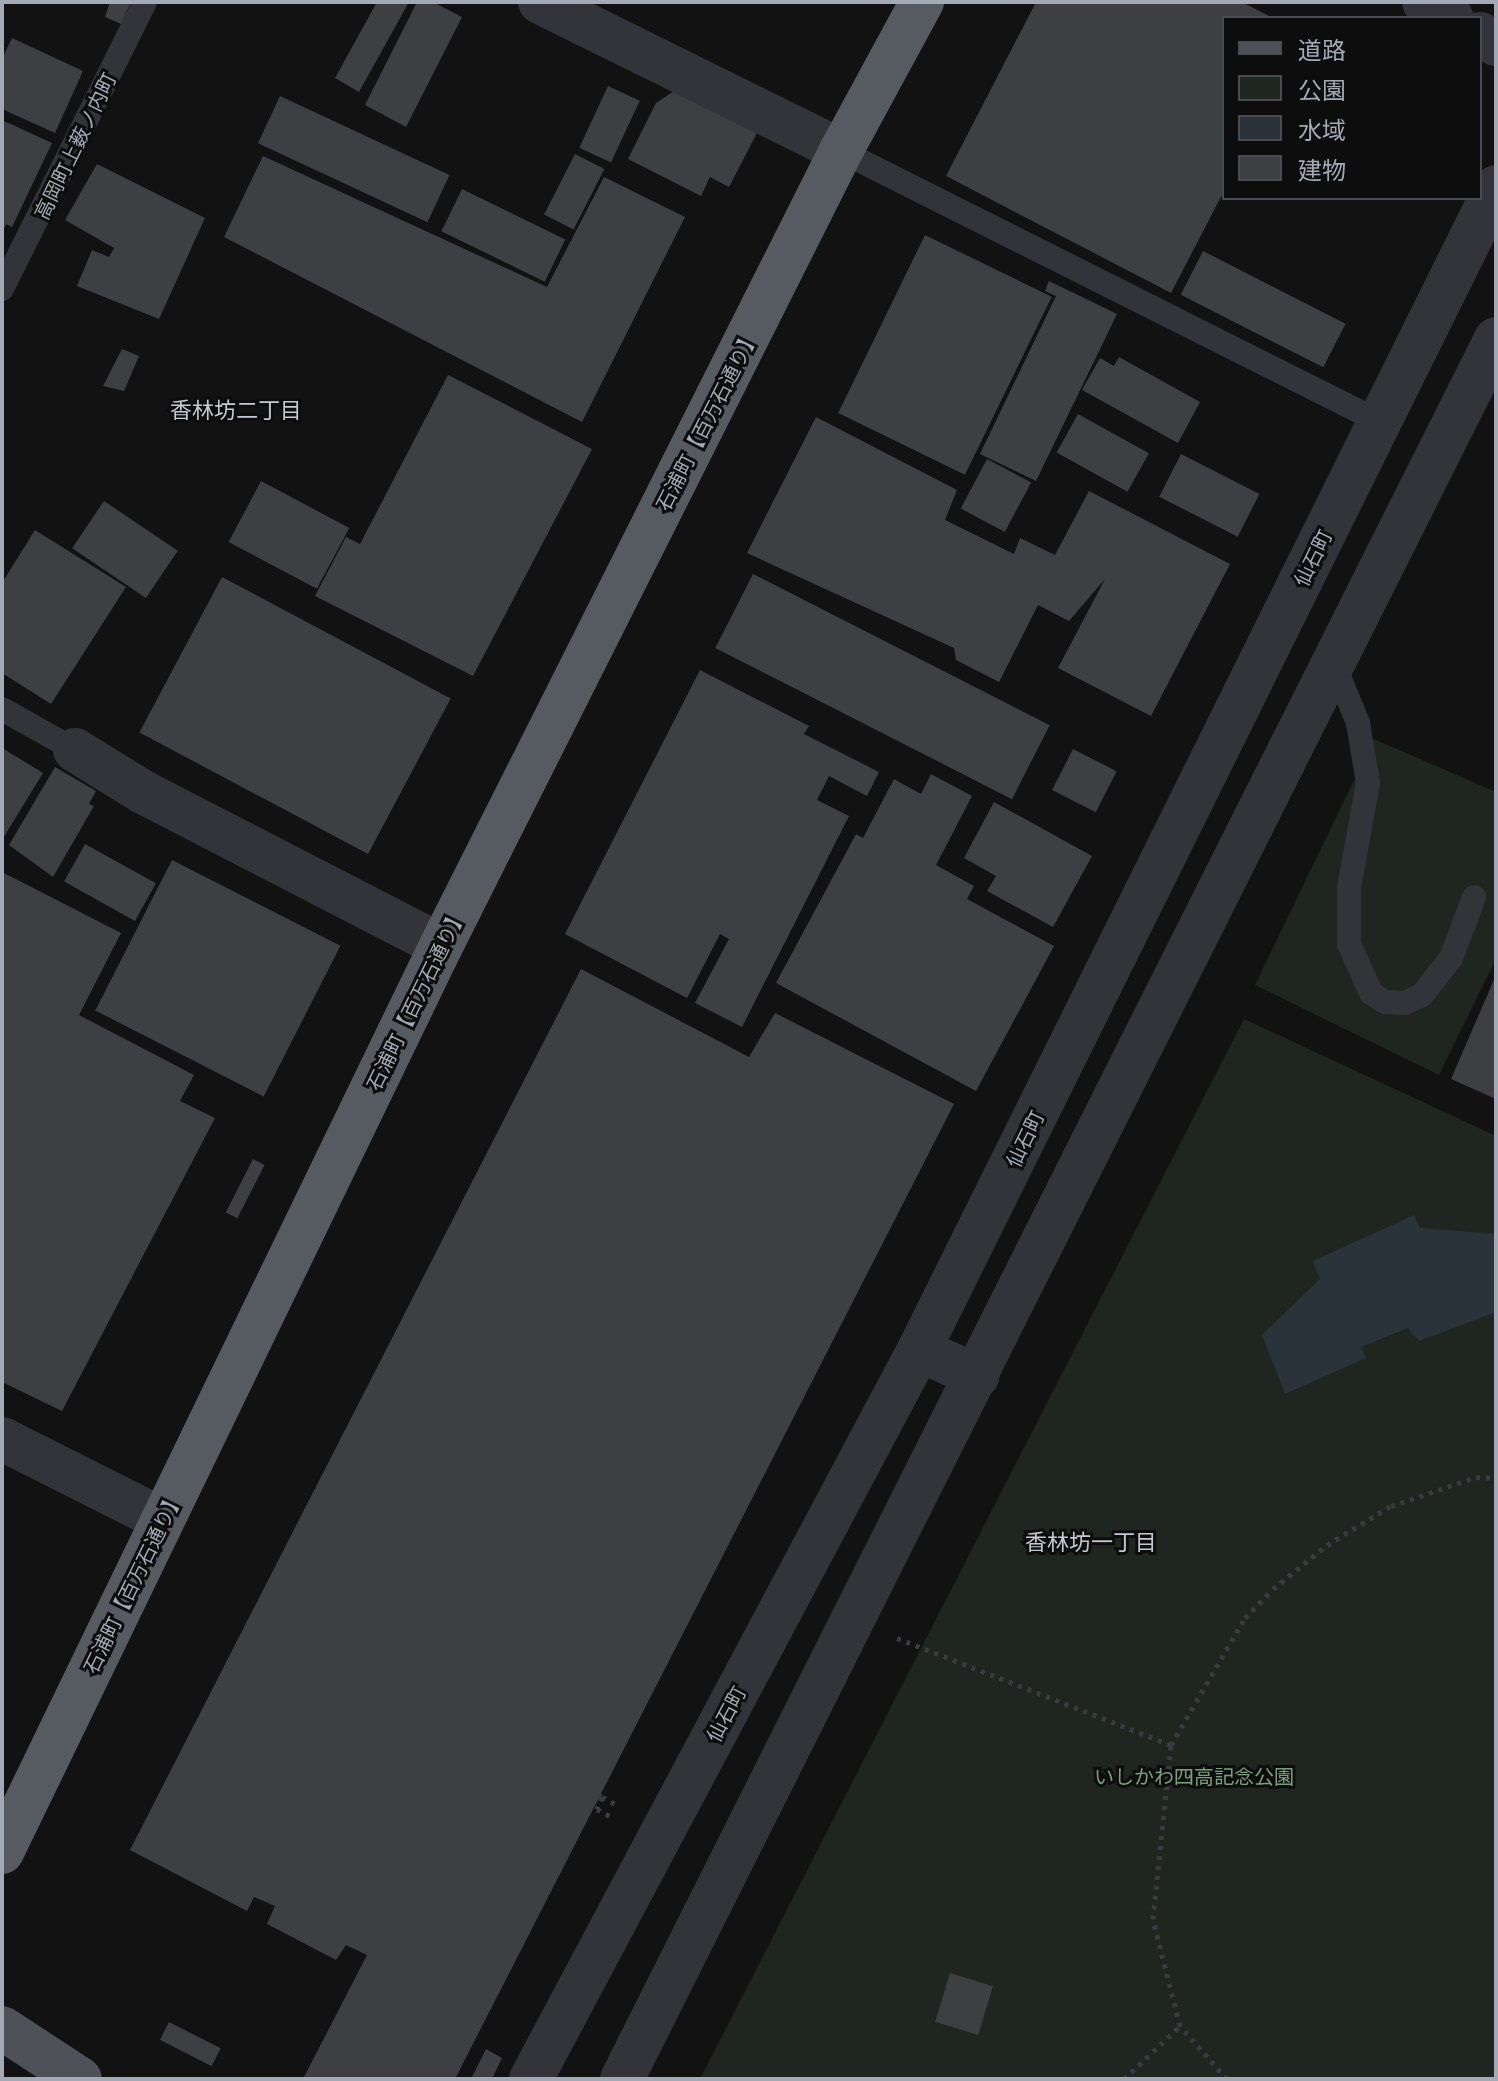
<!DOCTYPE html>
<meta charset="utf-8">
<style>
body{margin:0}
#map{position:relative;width:1498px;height:2081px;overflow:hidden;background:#121213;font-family:Mulish,"Noto Sans JP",sans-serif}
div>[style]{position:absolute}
.green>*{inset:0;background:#1e261f}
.water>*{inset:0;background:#2a3339}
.building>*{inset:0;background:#3e3f43;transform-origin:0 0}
.path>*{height:5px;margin-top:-2.5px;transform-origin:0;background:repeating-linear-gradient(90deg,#393b40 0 4px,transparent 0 10px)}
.service>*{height:24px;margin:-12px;padding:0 12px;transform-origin:12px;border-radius:12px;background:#333439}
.minor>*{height:44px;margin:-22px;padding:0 22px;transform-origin:22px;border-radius:22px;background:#333439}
.tertiary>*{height:44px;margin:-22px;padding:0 22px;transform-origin:22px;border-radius:22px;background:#333439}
.primary>*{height:44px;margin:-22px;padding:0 22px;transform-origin:22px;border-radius:22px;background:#4e5158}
.trunk>*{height:44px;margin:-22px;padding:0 22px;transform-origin:22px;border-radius:22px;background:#565a61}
span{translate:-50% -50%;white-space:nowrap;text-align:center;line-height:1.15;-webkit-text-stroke:6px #0d0d0e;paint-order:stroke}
.street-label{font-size:20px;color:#a3a9b5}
.park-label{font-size:20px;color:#79a179}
.neighbourhood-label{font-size:22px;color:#c4c8d0}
.frame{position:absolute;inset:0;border:4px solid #a3a9b5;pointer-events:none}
.legend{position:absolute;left:1222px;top:16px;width:260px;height:184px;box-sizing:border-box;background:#0d0d0e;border:2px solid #494b51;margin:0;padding:10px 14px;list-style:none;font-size:24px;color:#a3a9b5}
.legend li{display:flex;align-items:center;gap:16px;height:40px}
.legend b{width:40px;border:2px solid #494b51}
</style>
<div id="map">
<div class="green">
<div style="clip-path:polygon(1374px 739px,1496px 792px,1496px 959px,1439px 1075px,1255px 985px)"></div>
<div style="clip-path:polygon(1244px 1019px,1496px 1136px,1496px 2079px,700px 2079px)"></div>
</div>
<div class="water">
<div style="clip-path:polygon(1414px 1215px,1420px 1228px,1496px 1234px,1496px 1312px,1419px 1341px,1408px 1328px,1361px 1347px,1366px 1358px,1285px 1394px,1262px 1335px,1320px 1279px,1313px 1261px)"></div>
</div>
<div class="building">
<div style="clip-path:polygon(110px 2px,131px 2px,121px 24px,105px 17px)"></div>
<div style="clip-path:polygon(377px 2px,409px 2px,359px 92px,335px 78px)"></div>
<div style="clip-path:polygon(417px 2px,433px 2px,462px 17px,406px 127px,365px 105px)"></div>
<div style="clip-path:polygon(1036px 2px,1242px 2px,1273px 18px,1224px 18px,1224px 191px,1171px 293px,946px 176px)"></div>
<div style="clip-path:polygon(12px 38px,83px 71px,55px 133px,2px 109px,2px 59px)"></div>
<div style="left:608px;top:86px;width:35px;height:68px;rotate:25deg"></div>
<div style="clip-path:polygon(674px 91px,757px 133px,729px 187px,710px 177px,701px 196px,628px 159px,656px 103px)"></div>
<div style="left:280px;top:96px;width:187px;height:52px;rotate:25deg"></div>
<div style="clip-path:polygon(2px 120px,52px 143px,12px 227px,6px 224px,2px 234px)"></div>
<div style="left:575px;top:154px;width:33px;height:68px;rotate:27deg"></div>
<div style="clip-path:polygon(263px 156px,547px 287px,604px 177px,685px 217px,582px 422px,224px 237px)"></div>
<div style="clip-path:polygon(97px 164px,205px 218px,159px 319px,77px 286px,92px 250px,109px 257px,114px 248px,65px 220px)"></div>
<div style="left:462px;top:189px;width:115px;height:47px;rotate:26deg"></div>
<div style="left:925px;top:235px;width:141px;height:198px;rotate:26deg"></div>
<div style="left:1203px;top:251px;width:160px;height:49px;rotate:27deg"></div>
<div style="clip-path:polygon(1049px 281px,1117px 314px,1036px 481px,980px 454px,1056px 296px,1045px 291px)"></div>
<div style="clip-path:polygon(122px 349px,139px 356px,124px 391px,103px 386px)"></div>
<div style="clip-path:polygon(1119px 357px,1200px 402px,1178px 443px,1082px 390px,1100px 358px,1114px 366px)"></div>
<div style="clip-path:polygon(448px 375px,592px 449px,473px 676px,315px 596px,346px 537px,360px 544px)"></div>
<div style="left:1078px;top:414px;width:81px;height:44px;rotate:29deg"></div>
<div style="clip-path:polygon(816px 417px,957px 490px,945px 520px,1014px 554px,1020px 538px,1055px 555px,1089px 491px,1230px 564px,1151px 716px,1058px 668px,1105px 579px,1069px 621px,1038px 605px,999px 682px,956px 660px,954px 648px,747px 553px)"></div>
<div style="left:1181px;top:454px;width:88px;height:48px;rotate:27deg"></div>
<div style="left:987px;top:459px;width:50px;height:56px;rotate:28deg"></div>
<div style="left:261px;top:481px;width:100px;height:69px;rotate:28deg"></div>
<div style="left:104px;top:501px;width:89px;height:57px;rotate:34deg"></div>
<div style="clip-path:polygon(35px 530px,126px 587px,51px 704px,2px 673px,2px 583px)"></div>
<div style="left:753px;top:574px;width:333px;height:83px;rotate:27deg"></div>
<div style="left:222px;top:577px;width:259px;height:176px;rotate:28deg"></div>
<div style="clip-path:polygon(700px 670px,809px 726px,804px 734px,879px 772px,867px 796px,829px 776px,817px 800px,849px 816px,742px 1027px,695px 1003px,729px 939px,720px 934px,687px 998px,565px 934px)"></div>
<div style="clip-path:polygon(2px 748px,43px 773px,2px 840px)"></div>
<div style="left:1073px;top:749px;width:49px;height:46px;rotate:27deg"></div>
<div style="clip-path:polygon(55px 767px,96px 791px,89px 804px,94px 806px,53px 877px,9px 845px)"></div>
<div style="clip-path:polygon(931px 774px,972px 796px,936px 865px,974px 886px,967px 899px,1054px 946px,976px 1091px,776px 983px,856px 834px,863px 838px,894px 779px,921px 794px)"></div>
<div style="clip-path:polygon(994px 802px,1092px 856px,1053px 927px,987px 891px,996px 876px,964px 858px)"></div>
<div style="left:85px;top:844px;width:81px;height:43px;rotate:29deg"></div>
<div style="left:172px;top:860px;width:189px;height:169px;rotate:27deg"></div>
<div style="clip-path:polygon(2px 872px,121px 933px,79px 1015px,194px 1075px,180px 1101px,215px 1118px,62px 1411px,2px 1382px)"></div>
<div style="clip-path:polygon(581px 969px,749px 1057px,775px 1013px,954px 1104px,455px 2079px,303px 2079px,367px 1955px,346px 1945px,336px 1960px,267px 1924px,275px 1906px,254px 1897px,247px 1911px,130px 1850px)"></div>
<div style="clip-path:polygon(1496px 975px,1496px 1099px,1451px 1079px)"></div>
<div style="left:253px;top:1159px;width:13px;height:60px;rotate:27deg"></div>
<div style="left:950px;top:1973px;width:45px;height:51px;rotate:17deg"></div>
<div style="left:169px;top:2022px;width:58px;height:20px;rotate:27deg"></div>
<div style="clip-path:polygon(486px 2049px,502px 2058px,492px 2079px,471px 2079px)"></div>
</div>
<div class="path">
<div style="left:897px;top:1638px;width:294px;rotate:21.3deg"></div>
<div style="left:598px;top:1795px;width:4px;rotate:27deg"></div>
<div style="left:602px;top:1797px;width:13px;rotate:113deg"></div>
<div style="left:597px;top:1809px;width:18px;rotate:29deg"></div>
<div style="left:602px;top:1797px;width:19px;rotate:28deg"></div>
<div style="left:1124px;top:2079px;width:77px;rotate:-43.4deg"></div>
<div style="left:1227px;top:2079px;width:71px;rotate:-131.6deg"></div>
<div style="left:1180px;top:2026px;width:110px;rotate:-104.2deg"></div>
<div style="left:1153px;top:1919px;width:175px;rotate:-84.1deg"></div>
<div style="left:1171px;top:1745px;width:147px;rotate:-59.8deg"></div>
<div style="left:1245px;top:1618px;width:40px;rotate:-46deg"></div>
<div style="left:1273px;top:1589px;width:70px;rotate:-39.2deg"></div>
<div style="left:1327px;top:1545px;width:75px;rotate:-31.4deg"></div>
<div style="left:1391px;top:1506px;width:90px;rotate:-18.8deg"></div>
<div style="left:1476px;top:1477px;width:20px;rotate:3deg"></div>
</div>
<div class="service">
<div style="left:841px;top:151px;width:603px;rotate:26.69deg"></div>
<div style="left:2px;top:289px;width:321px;rotate:-63.5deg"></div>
<div style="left:1333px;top:662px;width:66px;rotate:67.7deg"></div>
<div style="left:1358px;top:723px;width:61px;rotate:80.5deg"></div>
<div style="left:1368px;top:783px;width:107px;rotate:100.3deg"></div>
<div style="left:1349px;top:888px;width:56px;rotate:90deg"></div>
<div style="left:1349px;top:944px;width:54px;rotate:65.8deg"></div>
<div style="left:1371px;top:993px;width:17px;rotate:33deg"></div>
<div style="left:1385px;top:1002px;width:20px;rotate:3deg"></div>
<div style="left:1405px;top:1003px;width:19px;rotate:-25deg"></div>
<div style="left:1422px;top:995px;width:47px;rotate:-51.9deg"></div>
<div style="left:1451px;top:958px;width:65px;rotate:-69.3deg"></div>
<div style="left:2px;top:709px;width:84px;rotate:29.3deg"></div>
</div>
<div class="minor">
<div style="left:540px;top:2px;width:336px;rotate:26.3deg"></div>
<div style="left:75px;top:750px;width:80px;rotate:31.7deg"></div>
<div style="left:143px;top:792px;width:335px;rotate:27.3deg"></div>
<div style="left:919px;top:1350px;width:64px;rotate:24.1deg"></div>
<div style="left:2px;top:1439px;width:180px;rotate:26.7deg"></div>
</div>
<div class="tertiary">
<div style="left:1424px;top:2px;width:32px;rotate:30deg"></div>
<div style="left:1480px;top:34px;width:19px;rotate:32deg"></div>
<div style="left:531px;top:2079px;width:826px;rotate:-61.98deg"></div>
<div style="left:919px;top:1350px;width:1298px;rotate:-63.61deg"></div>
<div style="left:622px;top:2079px;width:1947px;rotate:-63.33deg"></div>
</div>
<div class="primary">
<div style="left:2px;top:2028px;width:93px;rotate:33.2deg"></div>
</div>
<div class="trunk">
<div style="left:2px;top:1852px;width:1007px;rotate:-64.15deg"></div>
<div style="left:441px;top:946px;width:890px;rotate:-63.29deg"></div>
<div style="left:841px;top:151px;width:170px;rotate:-61.5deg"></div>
</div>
<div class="street-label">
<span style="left:75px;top:146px;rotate:-64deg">高岡町上薮ノ内町</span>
<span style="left:707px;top:420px;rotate:-63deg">石浦町【百万石通り】</span>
<span style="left:1313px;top:558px;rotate:-64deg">仙石町</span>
<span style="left:416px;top:999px;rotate:-64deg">石浦町【百万石通り】</span>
<span style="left:1025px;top:1139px;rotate:-64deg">仙石町</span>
<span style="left:133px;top:1582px;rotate:-64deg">石浦町【百万石通り】</span>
<span style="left:726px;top:1714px;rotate:-62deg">仙石町</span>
</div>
<div class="park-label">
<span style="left:1194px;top:1776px">いしかわ四高記念公園</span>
</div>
<div class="neighbourhood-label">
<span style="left:236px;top:411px">香林坊二丁目</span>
<span style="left:1091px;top:1543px">香林坊一丁目</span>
</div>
<div class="frame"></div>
<ul class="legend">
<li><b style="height:10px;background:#4e5158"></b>道路</li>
<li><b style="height:22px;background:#1e261f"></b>公園</li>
<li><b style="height:22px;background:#2a3339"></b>水域</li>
<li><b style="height:22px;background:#3e3f43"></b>建物</li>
</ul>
</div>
